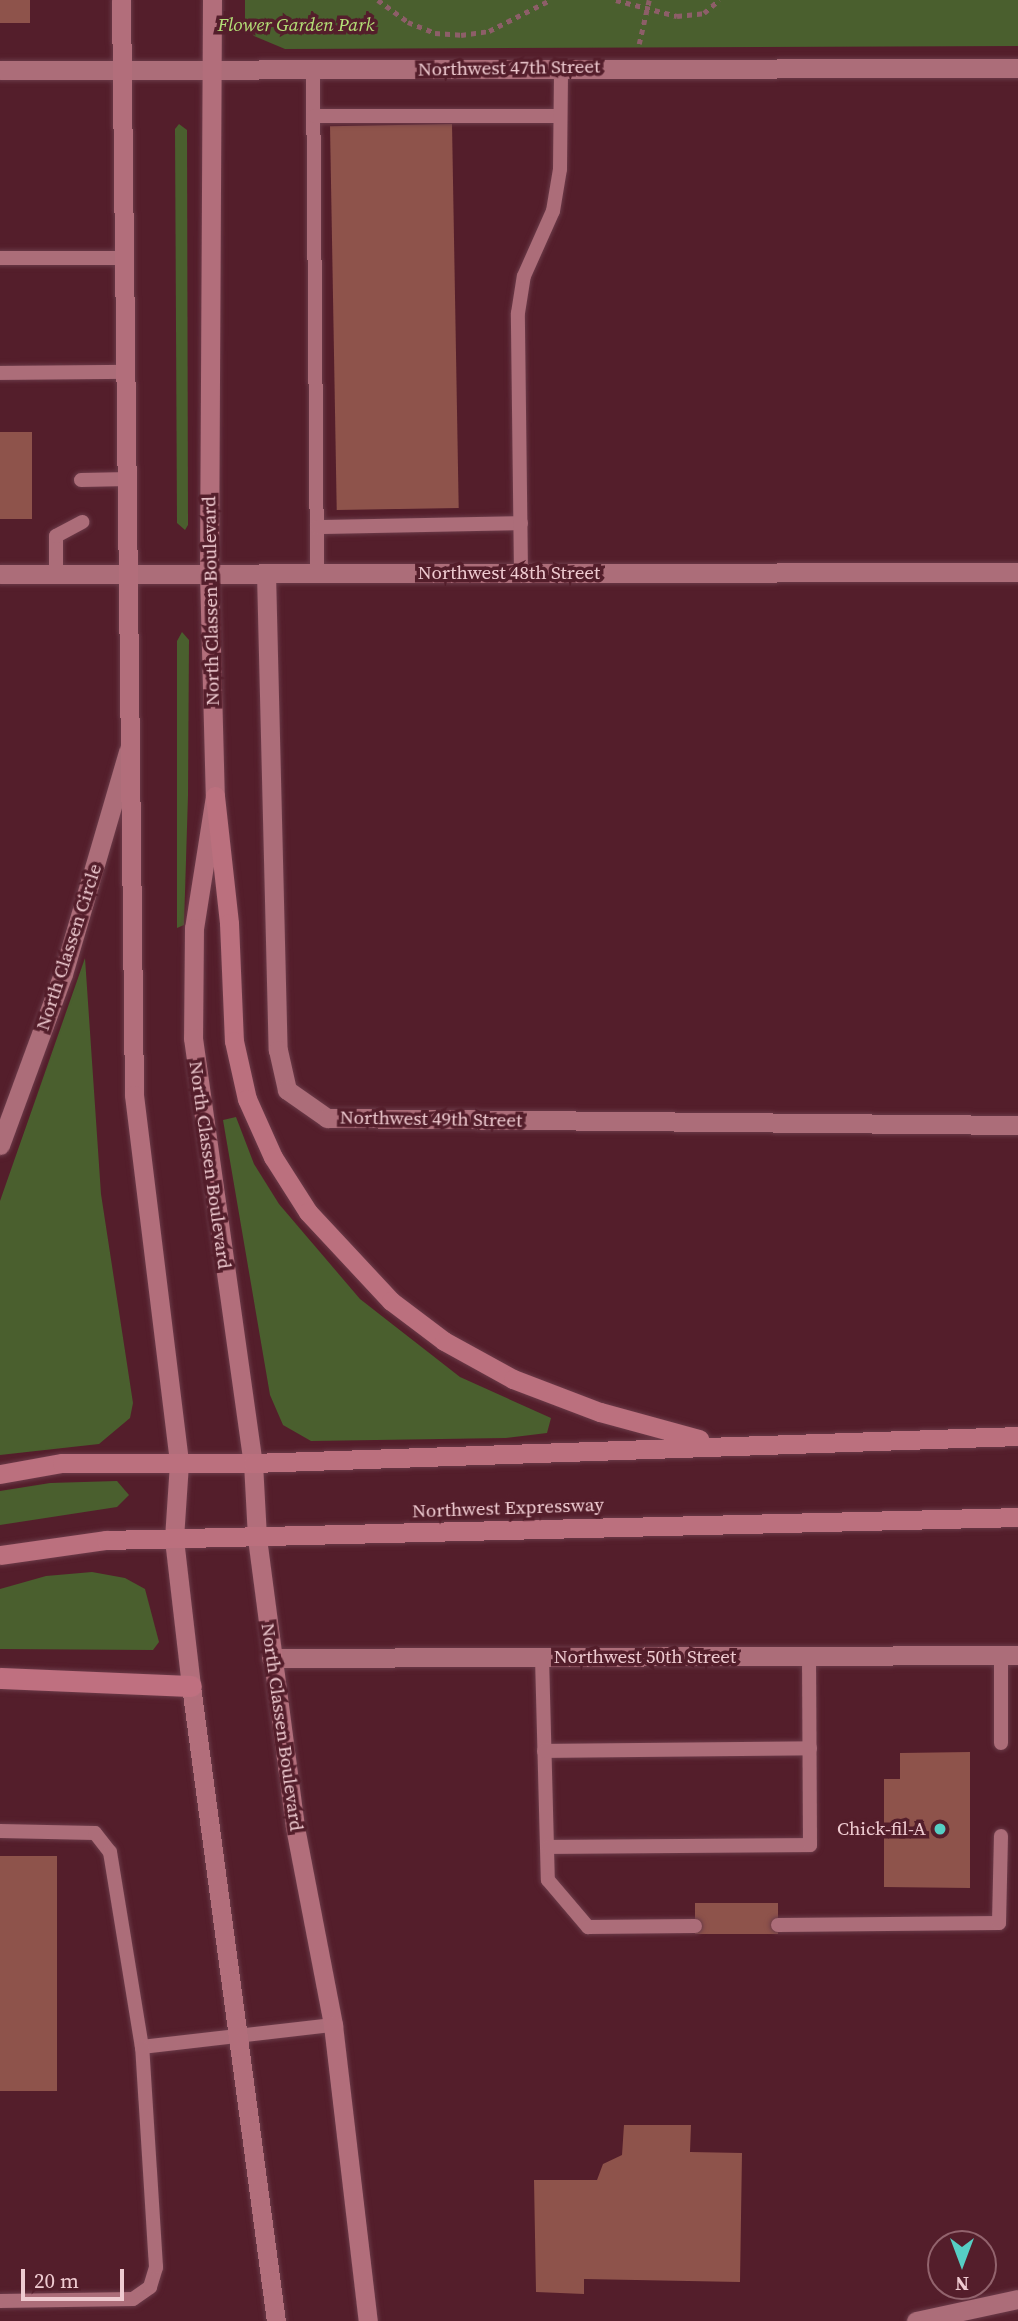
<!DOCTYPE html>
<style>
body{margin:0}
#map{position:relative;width:1018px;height:2321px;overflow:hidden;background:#541e2b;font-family:"Source Serif 4",serif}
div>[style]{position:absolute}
.green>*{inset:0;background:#4a5f2e}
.building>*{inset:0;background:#8e534b;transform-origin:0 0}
.path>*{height:4.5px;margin-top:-2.25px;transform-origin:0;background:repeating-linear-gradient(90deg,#8d5e68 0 5px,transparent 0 10px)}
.roads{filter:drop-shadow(0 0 2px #6b3b49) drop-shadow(0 0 2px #6b3b49)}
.service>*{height:14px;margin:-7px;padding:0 7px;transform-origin:7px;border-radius:7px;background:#ac6d79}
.minor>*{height:19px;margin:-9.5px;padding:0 9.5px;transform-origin:9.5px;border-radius:9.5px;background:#ac6d79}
.tertiary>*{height:19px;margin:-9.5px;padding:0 9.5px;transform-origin:9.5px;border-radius:9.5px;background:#ac6d79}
.secondary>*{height:19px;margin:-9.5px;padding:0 9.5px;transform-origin:9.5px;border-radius:9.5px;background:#b26e7b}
.trunk>*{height:19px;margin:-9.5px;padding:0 9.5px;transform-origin:9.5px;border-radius:9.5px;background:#bb707e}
.motorway>*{height:21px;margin:-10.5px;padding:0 10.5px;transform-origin:10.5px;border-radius:10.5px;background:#bf7080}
.dots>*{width:19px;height:19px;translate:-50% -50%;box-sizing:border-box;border:4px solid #541e2b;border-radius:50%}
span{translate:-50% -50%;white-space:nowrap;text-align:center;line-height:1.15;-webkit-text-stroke:7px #541e2b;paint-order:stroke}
.park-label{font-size:19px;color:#b4e077;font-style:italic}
.street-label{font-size:19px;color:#efcbd1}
.poi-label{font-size:19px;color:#efcbd1}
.right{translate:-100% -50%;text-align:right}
.north{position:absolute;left:927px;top:2230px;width:70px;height:70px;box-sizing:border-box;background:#541e2b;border:2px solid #92636d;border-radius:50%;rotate:180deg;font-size:19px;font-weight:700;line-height:28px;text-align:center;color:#efcbd1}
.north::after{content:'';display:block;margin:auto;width:24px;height:32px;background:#56cec4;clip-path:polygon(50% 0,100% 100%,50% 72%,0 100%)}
.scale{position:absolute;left:21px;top:2269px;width:103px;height:32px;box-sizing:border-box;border:4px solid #efcbd1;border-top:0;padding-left:9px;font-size:21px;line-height:24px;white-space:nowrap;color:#efcbd1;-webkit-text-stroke:5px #541e2b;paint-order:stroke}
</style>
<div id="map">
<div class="green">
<div style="clip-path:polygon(245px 0,1018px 0,1018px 46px,285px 49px,254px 36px,245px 26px)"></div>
<div style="clip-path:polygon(179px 124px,187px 130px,188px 525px,185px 530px,177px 523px,175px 129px)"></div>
<div style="clip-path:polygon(182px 632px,189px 640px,188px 795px,184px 925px,177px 928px,177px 641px)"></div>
<div style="clip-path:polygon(85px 958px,101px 1194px,133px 1403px,130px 1418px,99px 1444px,0 1455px,0 1201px)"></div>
<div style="clip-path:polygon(236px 1117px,254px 1164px,279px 1204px,360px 1299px,460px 1377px,551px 1418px,547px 1433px,506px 1438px,311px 1441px,283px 1425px,270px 1395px,223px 1120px)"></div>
<div style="clip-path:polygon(117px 1481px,129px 1495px,117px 1507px,0 1525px,0 1491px,50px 1483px)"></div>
<div style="clip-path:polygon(92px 1572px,125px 1578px,145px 1589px,159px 1642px,153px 1650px,0 1649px,0 1589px,46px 1576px)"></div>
</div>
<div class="building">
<div style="left:0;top:0;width:30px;height:23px"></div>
<div style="left:452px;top:124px;width:384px;height:122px;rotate:89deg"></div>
<div style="left:0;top:432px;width:32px;height:87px"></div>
<div style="clip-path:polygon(970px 1752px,970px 1888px,884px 1887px,884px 1779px,900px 1779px,900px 1753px)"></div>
<div style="left:0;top:1856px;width:57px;height:235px"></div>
<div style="left:695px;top:1903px;width:83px;height:31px"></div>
<div style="clip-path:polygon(624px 2125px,691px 2125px,690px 2152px,742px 2153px,740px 2282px,584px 2279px,584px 2294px,536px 2292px,534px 2180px,597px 2180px,603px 2164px,622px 2155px)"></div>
</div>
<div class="path">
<div style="left:378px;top:0;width:37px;rotate:36deg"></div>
<div style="left:408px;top:22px;width:29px;rotate:22deg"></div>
<div style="left:435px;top:33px;width:26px;rotate:4deg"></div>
<div style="left:461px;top:35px;width:28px;rotate:-8deg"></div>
<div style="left:489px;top:31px;width:68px;rotate:-26.9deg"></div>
<div style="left:616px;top:0;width:63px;rotate:14.7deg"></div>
<div style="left:677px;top:16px;width:27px;rotate:-6deg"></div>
<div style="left:704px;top:13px;width:20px;rotate:-41deg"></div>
<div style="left:639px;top:44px;width:45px;rotate:-77.2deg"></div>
</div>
<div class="roads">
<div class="service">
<div style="left:313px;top:71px;width:503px;rotate:89.54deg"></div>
<div style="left:314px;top:116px;width:246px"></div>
<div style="left:0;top:258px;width:125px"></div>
<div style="left:0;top:373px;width:127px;rotate:-0.5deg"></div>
<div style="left:81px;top:480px;width:48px;rotate:-1.2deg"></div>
<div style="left:317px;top:527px;width:204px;rotate:-1.1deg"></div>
<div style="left:521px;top:573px;width:260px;rotate:-90.7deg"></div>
<div style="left:518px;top:313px;width:37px;rotate:-81deg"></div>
<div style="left:524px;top:276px;width:71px;rotate:-66deg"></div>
<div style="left:553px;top:211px;width:43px;rotate:-80.5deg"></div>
<div style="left:560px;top:169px;width:102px;rotate:-89.4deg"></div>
<div style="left:56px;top:574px;width:38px;rotate:-90deg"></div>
<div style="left:56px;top:536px;width:30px;rotate:-28deg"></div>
<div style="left:1001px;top:1655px;width:88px;rotate:90deg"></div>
<div style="left:542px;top:1657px;width:223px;rotate:88.5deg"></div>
<div style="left:548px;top:1880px;width:62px;rotate:49.6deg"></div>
<div style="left:588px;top:1927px;width:107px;rotate:-0.5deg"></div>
<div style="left:544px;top:1751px;width:266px;rotate:-0.6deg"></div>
<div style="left:0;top:1831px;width:95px;rotate:1.2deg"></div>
<div style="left:95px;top:1833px;width:24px;rotate:52deg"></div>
<div style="left:110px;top:1852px;width:198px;rotate:80.7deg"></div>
<div style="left:142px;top:2047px;width:192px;rotate:-6.6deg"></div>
<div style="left:548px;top:1847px;width:262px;rotate:-0.4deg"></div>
<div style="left:810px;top:1845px;width:189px;rotate:-90.3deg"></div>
<div style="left:778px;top:1925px;width:221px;rotate:-0.5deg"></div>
<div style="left:999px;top:1923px;width:87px;rotate:-88.7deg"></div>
<div style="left:0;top:2301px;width:133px;rotate:-0.9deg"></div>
<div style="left:133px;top:2299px;width:21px;rotate:-35deg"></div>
<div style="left:150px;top:2287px;width:21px;rotate:-73deg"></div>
<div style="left:156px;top:2267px;width:220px;rotate:-93.6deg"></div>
</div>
<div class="minor">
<div style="left:0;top:70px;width:1018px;rotate:-0.11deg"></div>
<div style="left:266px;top:573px;width:477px;rotate:88.6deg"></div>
<div style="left:278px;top:1050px;width:41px;rotate:77.3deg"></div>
<div style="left:287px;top:1090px;width:49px;rotate:35deg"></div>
<div style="left:327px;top:1118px;width:691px;rotate:0.58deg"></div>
<div style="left:0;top:574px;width:1018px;rotate:-0.11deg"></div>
<div style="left:916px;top:2321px;width:104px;rotate:-12.2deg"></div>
</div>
<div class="tertiary">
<div style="left:0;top:1145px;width:182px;rotate:-69.8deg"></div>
<div style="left:63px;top:974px;width:232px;rotate:-73.7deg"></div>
<div style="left:271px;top:1658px;width:747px;rotate:-0.23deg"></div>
</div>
<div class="secondary">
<div style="left:121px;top:0;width:1095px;rotate:89.32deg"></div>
<div style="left:134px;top:1095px;width:371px;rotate:83deg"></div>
<div style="left:179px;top:1463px;width:76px;rotate:93.8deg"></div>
<div style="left:174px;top:1539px;width:148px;rotate:83.4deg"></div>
<div style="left:191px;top:1686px;width:641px;rotate:82.38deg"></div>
<div style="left:212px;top:0;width:573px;rotate:90.3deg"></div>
<div style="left:209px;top:573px;width:223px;rotate:88.5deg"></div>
<div style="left:215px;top:796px;width:134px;rotate:99deg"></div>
<div style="left:194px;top:928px;width:110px;rotate:90.5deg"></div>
<div style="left:193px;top:1038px;width:429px;rotate:82deg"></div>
<div style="left:253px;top:1463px;width:75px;rotate:86.9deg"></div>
<div style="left:257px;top:1538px;width:291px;rotate:82.5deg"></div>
<div style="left:295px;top:1827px;width:202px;rotate:79.1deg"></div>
<div style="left:333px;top:2025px;width:298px;rotate:83.3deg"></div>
</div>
<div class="trunk">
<div style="left:215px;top:796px;width:128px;rotate:83.7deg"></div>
<div style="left:229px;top:923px;width:118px;rotate:87.6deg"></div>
<div style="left:234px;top:1041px;width:59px;rotate:77.4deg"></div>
<div style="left:247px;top:1099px;width:64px;rotate:65.9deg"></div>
<div style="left:273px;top:1157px;width:65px;rotate:57.5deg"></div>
<div style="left:308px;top:1212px;width:122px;rotate:47deg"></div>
<div style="left:391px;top:1301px;width:66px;rotate:37deg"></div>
<div style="left:444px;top:1341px;width:79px;rotate:28.8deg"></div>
<div style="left:513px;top:1379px;width:93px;rotate:20.8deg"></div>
<div style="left:600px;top:1412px;width:103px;rotate:15.3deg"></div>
<div style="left:0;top:1474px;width:63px;rotate:-10.1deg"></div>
<div style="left:62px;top:1463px;width:191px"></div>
<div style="left:253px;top:1463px;width:765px;rotate:-2.02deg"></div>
<div style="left:0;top:1555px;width:107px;rotate:-8.1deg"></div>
<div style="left:106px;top:1540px;width:912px;rotate:-1.44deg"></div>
</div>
<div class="motorway">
<div style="left:0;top:1678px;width:191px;rotate:2.4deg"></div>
</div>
</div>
<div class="dots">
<div style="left:940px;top:1829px;background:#56cec4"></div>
</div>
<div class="park-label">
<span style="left:296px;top:25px">Flower Garden Park</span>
</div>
<div class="street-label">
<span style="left:509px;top:68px;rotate:-1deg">Northwest 47th Street</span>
<span style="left:509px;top:573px">Northwest 48th Street</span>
<span style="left:211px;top:601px;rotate:-91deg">North Classen Boulevard</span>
<span style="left:69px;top:947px;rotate:-72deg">North Classen Circle</span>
<span style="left:431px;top:1119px;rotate:1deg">Northwest 49th Street</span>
<span style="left:210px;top:1165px;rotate:82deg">North Classen Boulevard</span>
<span style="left:508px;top:1508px;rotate:-2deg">Northwest Expressway</span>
<span style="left:645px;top:1657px">Northwest 50th Street</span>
<span style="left:282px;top:1727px;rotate:82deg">North Classen Boulevard</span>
</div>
<div class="poi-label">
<span class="right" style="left:926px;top:1829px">Chick-fil-A</span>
</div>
<div class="north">N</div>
<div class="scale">20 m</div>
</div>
